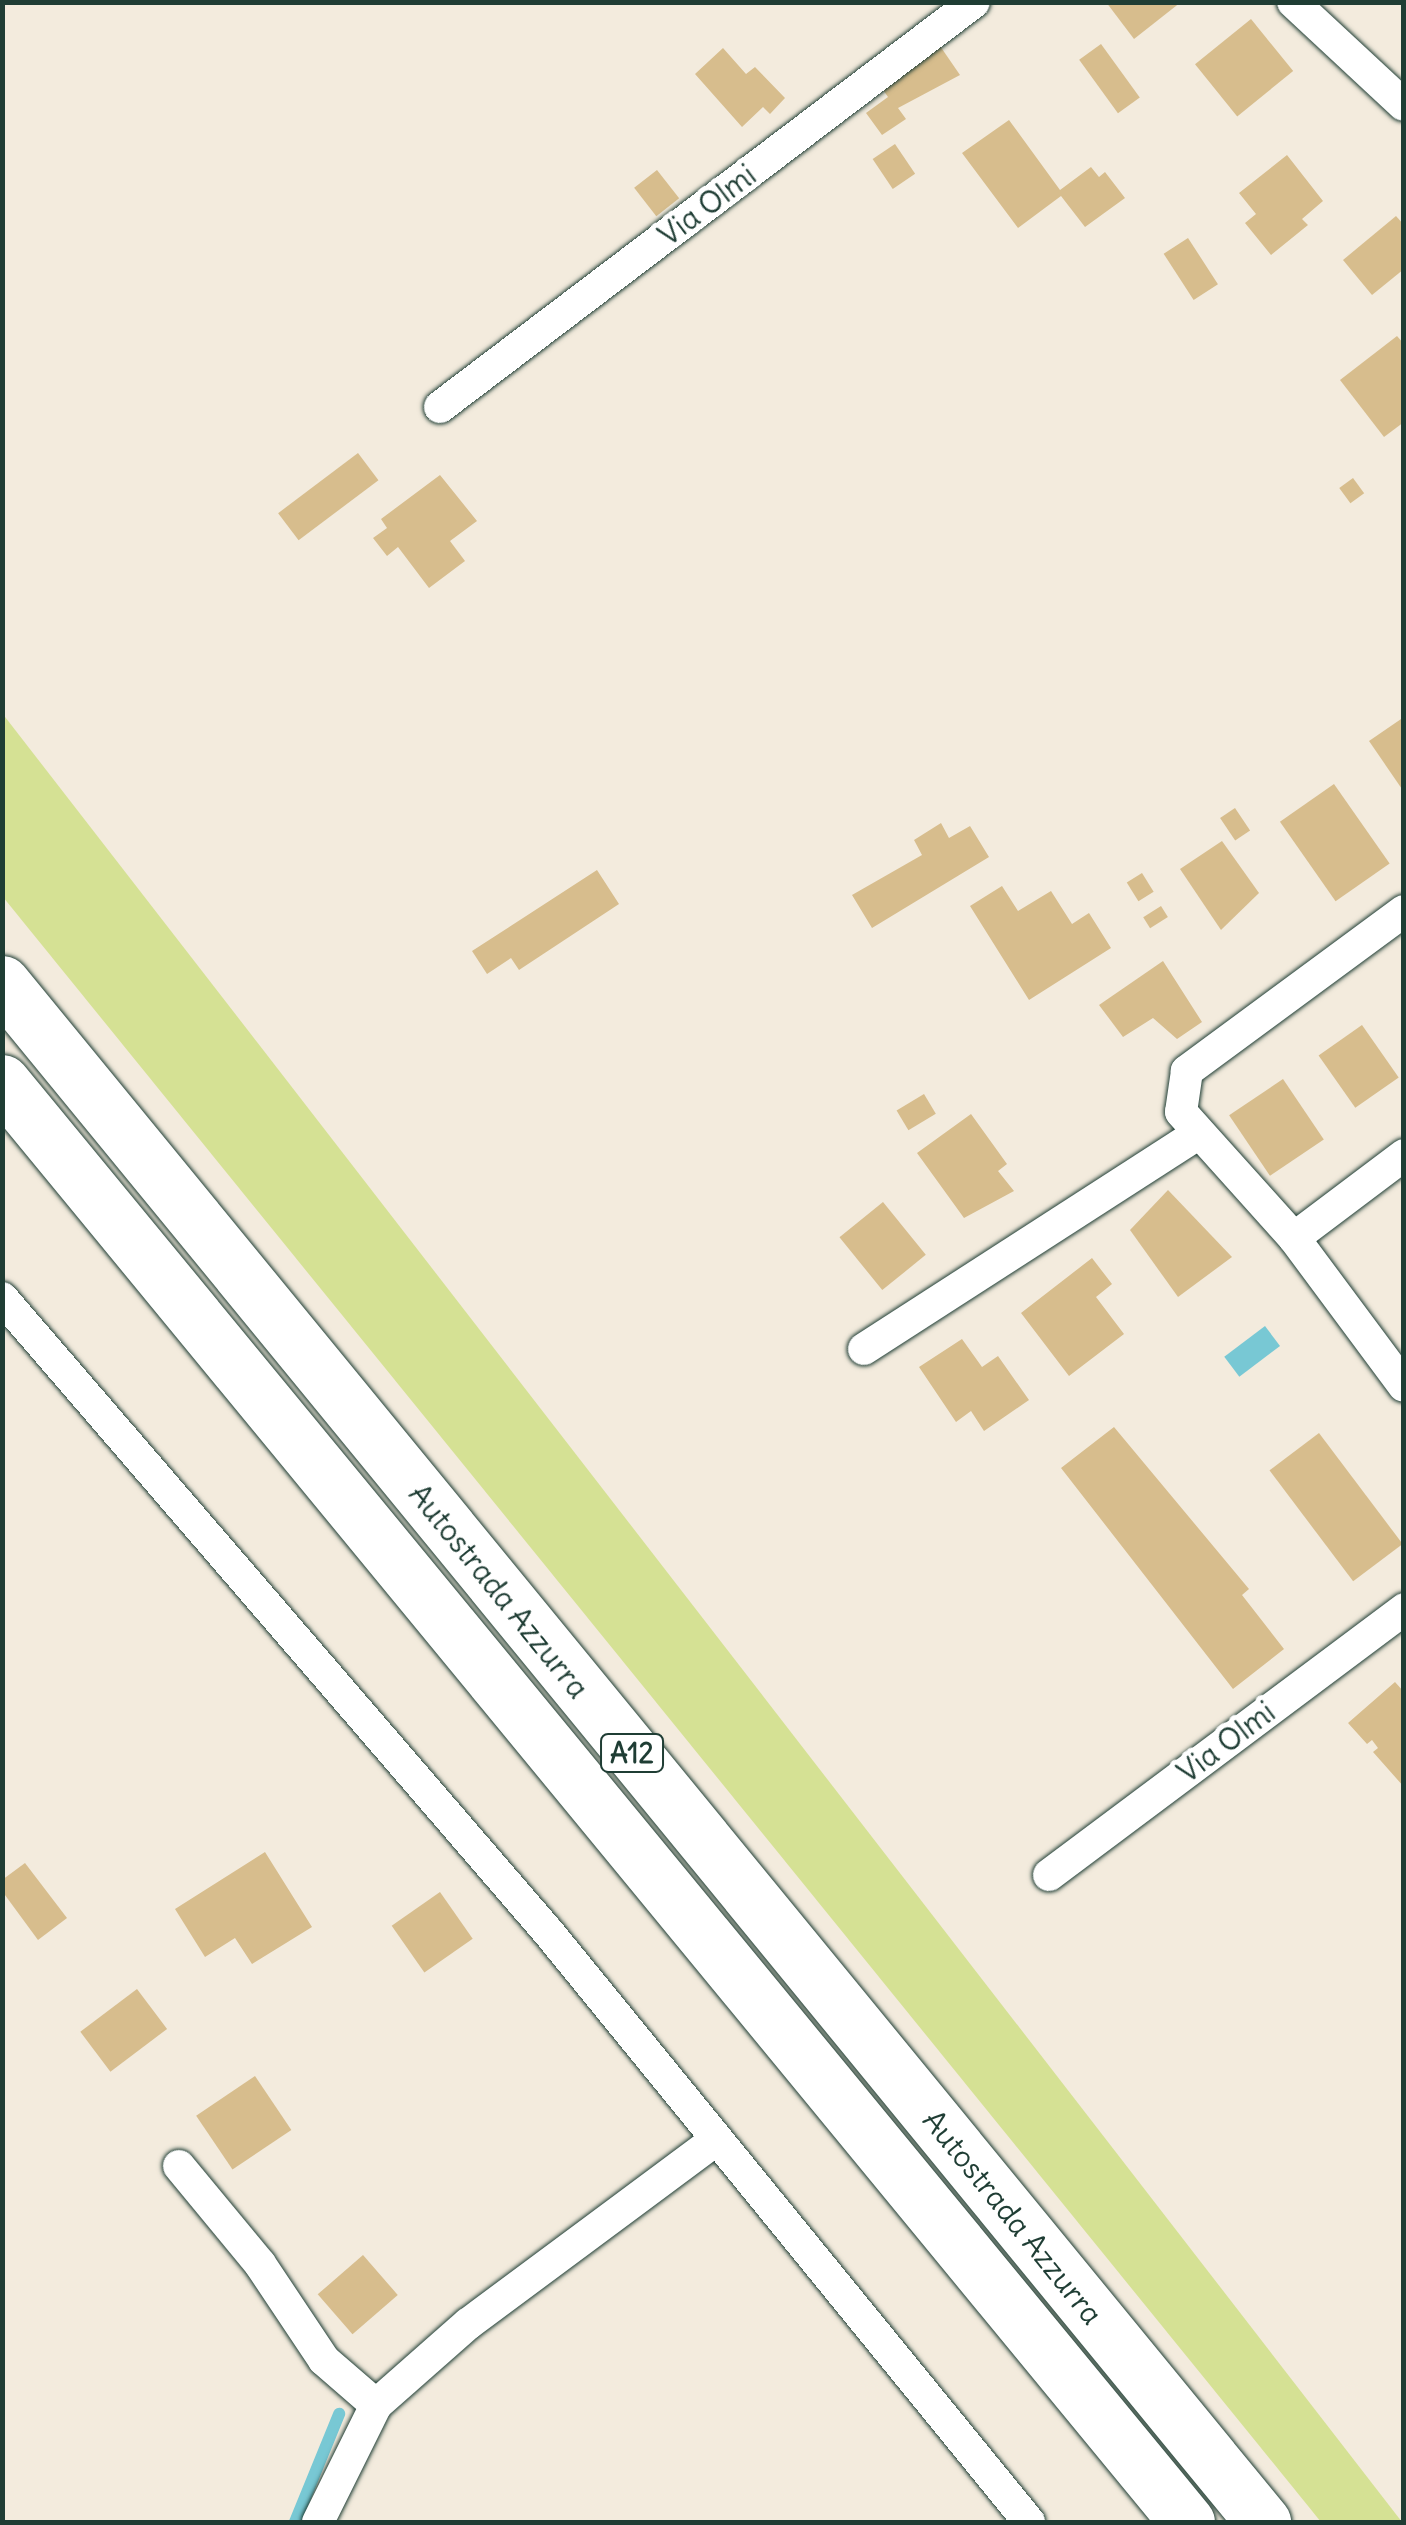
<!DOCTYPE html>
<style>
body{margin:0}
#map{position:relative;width:1406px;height:2525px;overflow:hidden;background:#f3ebdd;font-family:Delius,sans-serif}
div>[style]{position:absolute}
.green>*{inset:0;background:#d5e194}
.water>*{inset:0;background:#78c8d4;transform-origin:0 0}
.stream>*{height:12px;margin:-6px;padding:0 6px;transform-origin:6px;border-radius:6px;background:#78c8d4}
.building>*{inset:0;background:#d7bd8d;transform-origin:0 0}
.roads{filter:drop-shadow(0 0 2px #1f3d34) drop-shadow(0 0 2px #1f3d34)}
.street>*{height:32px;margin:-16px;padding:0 16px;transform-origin:16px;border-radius:16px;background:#fff}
.highway>*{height:55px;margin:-27.5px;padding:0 27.5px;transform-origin:27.5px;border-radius:27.5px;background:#fff}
span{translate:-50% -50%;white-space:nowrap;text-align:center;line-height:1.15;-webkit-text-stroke:10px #fff;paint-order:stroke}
.shield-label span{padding:2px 8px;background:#fff;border:2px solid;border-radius:8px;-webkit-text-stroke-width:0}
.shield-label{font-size:28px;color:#1f3d34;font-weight:700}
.street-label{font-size:30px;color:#1f3d34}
.frame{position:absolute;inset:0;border:5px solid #1f3d34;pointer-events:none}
</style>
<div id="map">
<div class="green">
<div style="clip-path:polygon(2px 713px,257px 1042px,1402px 2522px,1321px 2522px,3px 897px)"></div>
</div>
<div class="water">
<div style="left:1265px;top:1326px;width:25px;height:51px;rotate:53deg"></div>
</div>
<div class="stream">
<div style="left:295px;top:2522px;width:117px;rotate:-67.8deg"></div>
</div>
<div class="building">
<div style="clip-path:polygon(1106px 2px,1181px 2px,1134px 39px)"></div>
<div style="left:1251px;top:19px;width:67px;height:72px;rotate:51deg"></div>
<div style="clip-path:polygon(938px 43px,960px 75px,898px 108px,906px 119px,882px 135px,866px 113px,888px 97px,879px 84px)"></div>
<div style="left:1101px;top:44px;width:66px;height:27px;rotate:54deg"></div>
<div style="clip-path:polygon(723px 48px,746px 74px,755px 67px,785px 98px,770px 114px,763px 107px,742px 127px,695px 74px)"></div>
<div style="clip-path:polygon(1009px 120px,1060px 190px,1091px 167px,1099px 177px,1105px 172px,1125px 198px,1085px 227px,1061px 196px,1018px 228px,962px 153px)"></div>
<div style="left:895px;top:144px;width:36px;height:27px;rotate:56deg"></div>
<div style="clip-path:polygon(1287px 155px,1323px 201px,1302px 219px,1308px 225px,1271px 255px,1245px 223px,1256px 214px,1239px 193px)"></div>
<div style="left:657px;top:170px;width:36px;height:29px;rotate:52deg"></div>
<div style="clip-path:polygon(1396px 216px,1404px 225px,1404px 269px,1372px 295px,1343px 260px)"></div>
<div style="left:1188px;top:238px;width:55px;height:29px;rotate:57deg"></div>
<div style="clip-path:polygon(1397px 336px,1404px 344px,1404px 422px,1384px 437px,1340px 380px)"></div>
<div style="left:358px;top:453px;width:34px;height:100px;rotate:53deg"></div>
<div style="clip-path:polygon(440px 475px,477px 521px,450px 541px,465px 561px,429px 588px,398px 547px,387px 556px,373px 538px,387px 528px,381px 519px)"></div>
<div style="left:1353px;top:478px;width:19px;height:17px;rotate:54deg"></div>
<div style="clip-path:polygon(1404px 717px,1404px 792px,1369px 741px)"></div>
<div style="left:1334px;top:784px;width:97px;height:66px;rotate:55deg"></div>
<div style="left:1235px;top:808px;width:27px;height:18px;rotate:56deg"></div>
<div style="clip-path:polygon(941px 823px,949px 838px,970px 826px,989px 857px,872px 928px,852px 895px,922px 855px,914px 840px)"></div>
<div style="clip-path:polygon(1222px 841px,1259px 893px,1221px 930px,1180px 869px)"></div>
<div style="clip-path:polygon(597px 870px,619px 904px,519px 970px,511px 958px,487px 974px,472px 951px)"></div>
<div style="left:1142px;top:873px;width:22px;height:18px;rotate:58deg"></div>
<div style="clip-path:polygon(1002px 886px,1018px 911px,1051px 891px,1072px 924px,1089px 913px,1111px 948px,1029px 1000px,970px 906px)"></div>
<div style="left:1161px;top:906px;width:13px;height:21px;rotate:58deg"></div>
<div style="clip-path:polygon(1163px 961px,1202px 1022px,1177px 1039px,1153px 1018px,1123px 1037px,1099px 1005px)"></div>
<div style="left:1362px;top:1025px;width:64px;height:53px;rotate:55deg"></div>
<div style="left:1283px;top:1079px;width:73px;height:65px;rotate:56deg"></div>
<div style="left:924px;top:1094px;width:23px;height:32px;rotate:59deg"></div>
<div style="clip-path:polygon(971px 1114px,1007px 1164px,998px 1171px,1014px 1191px,964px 1218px,917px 1153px)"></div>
<div style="clip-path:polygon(1168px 1190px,1232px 1257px,1178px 1297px,1130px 1230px)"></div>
<div style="left:883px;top:1202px;width:68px;height:56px;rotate:51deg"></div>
<div style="clip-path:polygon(1092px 1258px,1112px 1284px,1096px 1297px,1124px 1334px,1069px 1376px,1021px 1313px)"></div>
<div style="clip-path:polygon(962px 1339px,982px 1367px,998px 1356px,1029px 1400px,984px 1431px,971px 1411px,956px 1422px,919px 1367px)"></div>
<div style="clip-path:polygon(1114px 1427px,1249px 1589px,1242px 1595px,1284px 1649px,1233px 1689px,1061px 1468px)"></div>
<div style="left:1319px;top:1433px;width:139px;height:62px;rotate:53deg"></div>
<div style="clip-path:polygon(1395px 1682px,1404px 1692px,1404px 1787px,1373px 1752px,1378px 1748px,1372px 1740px,1367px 1744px,1348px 1723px)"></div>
<div style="clip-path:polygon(265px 1852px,312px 1927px,252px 1964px,235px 1938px,205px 1957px,175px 1909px)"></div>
<div style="clip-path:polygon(25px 1863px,67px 1918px,38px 1940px,2px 1891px,2px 1880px)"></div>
<div style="left:440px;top:1892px;width:57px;height:59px;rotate:55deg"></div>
<div style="left:137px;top:1989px;width:50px;height:71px;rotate:53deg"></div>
<div style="left:255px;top:2076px;width:65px;height:71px;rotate:56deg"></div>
<div style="left:363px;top:2255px;width:53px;height:60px;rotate:49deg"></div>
</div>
<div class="roads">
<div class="street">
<div style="left:1293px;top:2px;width:151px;rotate:42.9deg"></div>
<div style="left:440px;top:407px;width:670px;rotate:-37.18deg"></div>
<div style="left:1404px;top:911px;width:270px;rotate:143.6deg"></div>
<div style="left:1187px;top:1071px;width:41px;rotate:98.3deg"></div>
<div style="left:1181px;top:1112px;width:169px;rotate:48.1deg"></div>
<div style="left:1294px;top:1238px;width:138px;rotate:-37deg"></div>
<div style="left:1294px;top:1238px;width:184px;rotate:53.4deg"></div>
<div style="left:2px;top:1298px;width:838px;rotate:49.26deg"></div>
<div style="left:549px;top:1933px;width:760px;rotate:50.82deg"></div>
<div style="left:864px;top:1349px;width:397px;rotate:-32.8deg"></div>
<div style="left:1049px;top:1875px;width:444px;rotate:-36.8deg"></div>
<div style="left:179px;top:2166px;width:127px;rotate:50.4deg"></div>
<div style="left:260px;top:2264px;width:115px;rotate:56.3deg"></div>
<div style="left:324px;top:2360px;width:69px;rotate:40.9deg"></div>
<div style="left:318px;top:2522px;width:131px;rotate:-63.6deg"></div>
<div style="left:376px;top:2405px;width:123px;rotate:-41.4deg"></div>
<div style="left:468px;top:2324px;width:307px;rotate:-36.6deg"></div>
</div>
<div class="highway">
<div style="left:2px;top:983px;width:1990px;rotate:50.67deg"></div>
<div style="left:2px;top:1082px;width:1865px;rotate:50.55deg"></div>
</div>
</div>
<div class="shield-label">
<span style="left:632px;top:1753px">A12</span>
</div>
<div class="street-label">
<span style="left:707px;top:205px;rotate:-37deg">Via Olmi</span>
<span style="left:499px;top:1591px;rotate:51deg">Autostrada Azzurra</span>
<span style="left:1226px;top:1742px;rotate:-37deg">Via Olmi</span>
<span style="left:1013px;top:2217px;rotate:51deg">Autostrada Azzurra</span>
</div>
<div class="frame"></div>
</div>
